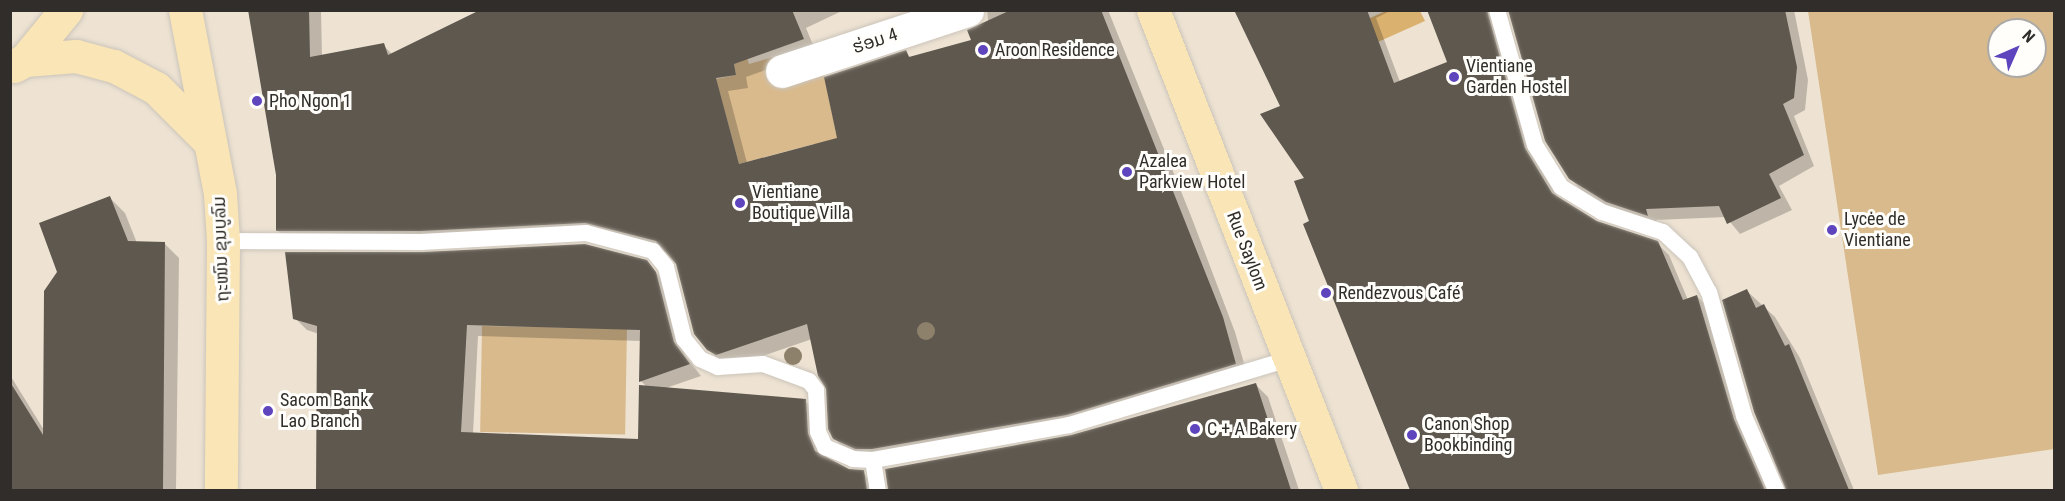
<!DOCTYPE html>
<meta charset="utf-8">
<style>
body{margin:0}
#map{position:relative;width:2065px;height:501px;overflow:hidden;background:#f7efe5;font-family:"Roboto Condensed","Noto Sans Lao",sans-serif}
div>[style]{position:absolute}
.built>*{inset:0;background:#eee3d3}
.green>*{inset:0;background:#d9ba8c;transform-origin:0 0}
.water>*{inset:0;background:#dbb170}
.shadow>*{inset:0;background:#0003}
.building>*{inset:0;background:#5e584f}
.roads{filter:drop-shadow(0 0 2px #cbc4ba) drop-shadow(0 0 2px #cbc4ba)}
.lane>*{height:16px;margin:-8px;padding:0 8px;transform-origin:8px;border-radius:8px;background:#fff}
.street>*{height:33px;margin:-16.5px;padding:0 16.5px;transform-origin:16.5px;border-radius:16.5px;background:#fff}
.secondary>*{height:33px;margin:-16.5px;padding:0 16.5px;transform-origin:16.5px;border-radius:16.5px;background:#fae5b6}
.trees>*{width:18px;height:18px;margin:-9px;border-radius:50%;background:#8e816c}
.dots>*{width:16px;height:16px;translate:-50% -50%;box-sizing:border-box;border:3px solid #fffefb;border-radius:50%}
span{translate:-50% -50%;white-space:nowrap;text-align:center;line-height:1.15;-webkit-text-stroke:6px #fffefb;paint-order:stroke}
.street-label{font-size:18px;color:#302d2a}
.poi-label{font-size:18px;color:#302d2a}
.left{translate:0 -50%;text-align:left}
.frame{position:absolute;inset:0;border:12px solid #302d2a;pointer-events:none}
.north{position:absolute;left:1987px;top:18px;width:60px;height:60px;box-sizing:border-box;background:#fffefb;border:2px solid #acaaa7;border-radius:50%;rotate:45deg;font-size:16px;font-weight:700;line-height:24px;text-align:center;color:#302d2a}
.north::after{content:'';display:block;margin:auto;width:21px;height:27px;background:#5e44bd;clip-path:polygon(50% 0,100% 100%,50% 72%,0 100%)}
</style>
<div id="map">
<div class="built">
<div style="clip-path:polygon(evenodd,10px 11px,2054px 11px,2054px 490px,11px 490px,10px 11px,1999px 30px,2035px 30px,2035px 66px,1999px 66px,1999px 30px)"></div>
</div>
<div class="green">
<div style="clip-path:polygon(724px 11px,732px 11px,749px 64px,818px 44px,836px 133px,853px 128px,838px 229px,814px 144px,739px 164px,716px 79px,736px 75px)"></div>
<div style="clip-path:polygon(evenodd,1808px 11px,2054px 11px,2054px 449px,1878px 475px,1808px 11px,1999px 30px,2035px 30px,2035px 66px,1999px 66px,1999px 30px)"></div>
<div style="left:482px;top:326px;width:145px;height:106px;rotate:1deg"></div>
</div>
<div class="water">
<div style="clip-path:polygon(1388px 10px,1420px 11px,1425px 21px,1371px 45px,1361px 22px)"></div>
</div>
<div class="shadow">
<div style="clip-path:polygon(250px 10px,321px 10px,322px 56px,383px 45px,393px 55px,483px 10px,844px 10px,806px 28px,816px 52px,746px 77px,748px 88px,728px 91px,747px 163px,838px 139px,905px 52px,911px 58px,973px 41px,988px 21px,987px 10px,1108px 10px,1191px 216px,1235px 332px,1248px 377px,886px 462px,848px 452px,834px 438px,828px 388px,812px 339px,731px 367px,722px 363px,708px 349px,677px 263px,669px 253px,600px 235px,290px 243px,277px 230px,277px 175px)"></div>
<div style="clip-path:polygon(1247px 10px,1392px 10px,1376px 18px,1400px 82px,1449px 63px,1429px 10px,1794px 10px,1808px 80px,1805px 110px,1794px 116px,1814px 166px,1779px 186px,1792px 210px,1740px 234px,1726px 217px,1656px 220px,1658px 226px,1619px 213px,1582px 191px,1570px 178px,1510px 13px,1505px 11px,1536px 161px,1559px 199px,1596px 222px,1657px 243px,1669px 255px,1688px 300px,1697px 296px,1708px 308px,1770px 490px,1410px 490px,1305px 225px,1311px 222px,1306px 178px)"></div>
<div style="clip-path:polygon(110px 198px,125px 213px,137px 243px,164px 243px,179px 258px,176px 490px,10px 490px,10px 375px,44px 430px)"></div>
<div style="clip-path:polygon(evenodd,646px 262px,668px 285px,685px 355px,701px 376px,663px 389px,805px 401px,817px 413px,819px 446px,824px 458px,848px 470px,863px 472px,877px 490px,318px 490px,319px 334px,307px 330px,295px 318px,646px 262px,478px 336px,641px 341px,641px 381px,647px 387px,640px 441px,473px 434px,478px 336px)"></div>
<div style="clip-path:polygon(1747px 291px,1775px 317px,1800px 358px,1854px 490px,1787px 490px)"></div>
<div style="clip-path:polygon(1256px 385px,1268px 397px,1299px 490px,889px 490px,887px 470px,1071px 437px)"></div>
</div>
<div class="building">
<div style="clip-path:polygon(248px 10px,309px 10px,310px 57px,384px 43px,388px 55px,480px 10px,792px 10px,804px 39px,734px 64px,736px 75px,716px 78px,739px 164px,837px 138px,824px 77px,906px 50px,909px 57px,971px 40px,967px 30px,1011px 10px,1101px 10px,1223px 317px,1236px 364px,1067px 415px,872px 449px,855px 449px,833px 439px,828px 429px,826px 389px,818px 376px,807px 324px,716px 355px,707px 350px,694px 334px,676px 264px,656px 241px,585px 223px,421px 231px,276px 231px,276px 175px)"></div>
<div style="clip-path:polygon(1234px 10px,1367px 10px,1394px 83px,1447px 62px,1427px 10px,1487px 10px,1525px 148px,1552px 193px,1597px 221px,1658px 241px,1683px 300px,1697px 295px,1734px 419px,1765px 490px,1410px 490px,1303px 224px,1309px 221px,1294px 181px,1304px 178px,1260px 114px,1280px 106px)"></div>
<div style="clip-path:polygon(1508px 10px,1785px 10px,1797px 67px,1794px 98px,1783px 104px,1804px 155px,1769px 174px,1781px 198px,1727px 224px,1719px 206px,1646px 209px,1648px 216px,1606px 202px,1569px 179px,1545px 141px)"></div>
<div style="clip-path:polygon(110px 196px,128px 241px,165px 242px,163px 490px,10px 490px,10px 382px,43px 435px,44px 291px,57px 272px,39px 223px)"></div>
<div style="clip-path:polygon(585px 244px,647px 260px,656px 272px,674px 342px,690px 364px,639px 382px,640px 330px,467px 325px,461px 432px,638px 439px,639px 385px,806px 399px,808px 433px,815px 451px,849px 469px,864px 470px,867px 490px,316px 490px,317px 326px,293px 319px,285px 252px,422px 252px)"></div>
<div style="clip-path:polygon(1747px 289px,1756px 308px,1764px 304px,1785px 346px,1789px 344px,1849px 490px,1786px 490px,1754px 412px,1722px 300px)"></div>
<div style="clip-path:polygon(1256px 383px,1291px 490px,888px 490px,885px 469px,1071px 435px)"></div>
</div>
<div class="roads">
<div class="lane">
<div style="left:1497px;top:10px;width:140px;rotate:74.3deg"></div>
<div style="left:1535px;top:145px;width:49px;rotate:58.2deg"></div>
<div style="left:1561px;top:187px;width:48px;rotate:31.4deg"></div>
<div style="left:1602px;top:212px;width:64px;rotate:18.2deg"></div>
<div style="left:1663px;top:232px;width:37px;rotate:43deg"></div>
<div style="left:1690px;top:257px;width:40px;rotate:62deg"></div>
<div style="left:1709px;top:292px;width:129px;rotate:74.2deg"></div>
<div style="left:1744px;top:416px;width:81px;rotate:66.6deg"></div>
<div style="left:223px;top:241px;width:198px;rotate:0.3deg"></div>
<div style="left:421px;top:242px;width:165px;rotate:-3.1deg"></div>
<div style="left:586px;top:233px;width:69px;rotate:15deg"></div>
<div style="left:653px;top:251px;width:21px;rotate:51deg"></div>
<div style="left:666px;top:267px;width:74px;rotate:76deg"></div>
<div style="left:684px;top:339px;width:26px;rotate:51deg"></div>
<div style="left:700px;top:359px;width:20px;rotate:24deg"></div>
<div style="left:718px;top:367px;width:45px;rotate:-3.8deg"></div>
<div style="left:763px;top:364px;width:49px;rotate:20.3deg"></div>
<div style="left:809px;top:381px;width:11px;rotate:52deg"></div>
<div style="left:816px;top:390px;width:42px;rotate:87.3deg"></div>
<div style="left:818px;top:432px;width:17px;rotate:65deg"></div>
<div style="left:825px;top:447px;width:30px;rotate:23deg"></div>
<div style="left:853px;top:459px;width:20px;rotate:3deg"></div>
<div style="left:873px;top:460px;width:199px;rotate:-10.1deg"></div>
<div style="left:1069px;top:425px;width:230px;rotate:-16.7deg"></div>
<div style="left:873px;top:460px;width:30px;rotate:81deg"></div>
</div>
<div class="street">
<div style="left:782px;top:71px;width:195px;rotate:-18.2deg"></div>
</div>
<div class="secondary">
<div style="left:185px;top:10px;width:187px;rotate:79.2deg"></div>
<div style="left:220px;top:194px;width:47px;rotate:86.3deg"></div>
<div style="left:223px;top:241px;width:249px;rotate:90.5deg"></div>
<div style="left:1153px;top:10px;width:516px;rotate:68.61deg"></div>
<div style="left:25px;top:60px;width:51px;rotate:-4.5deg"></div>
<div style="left:76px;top:56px;width:39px;rotate:15deg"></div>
<div style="left:114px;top:66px;width:47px;rotate:27.6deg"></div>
<div style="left:156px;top:88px;width:76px;rotate:45deg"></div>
<div style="left:14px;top:66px;width:13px;rotate:-29deg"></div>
<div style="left:25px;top:60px;width:65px;rotate:-50.6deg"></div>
</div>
</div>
<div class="trees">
<div style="left:926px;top:331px"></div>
<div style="left:793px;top:356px"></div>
</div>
<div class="dots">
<div style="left:983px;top:50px;background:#5e44bd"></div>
<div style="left:1454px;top:77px;background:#5e44bd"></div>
<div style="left:257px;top:101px;background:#5e44bd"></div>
<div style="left:1127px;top:172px;background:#5e44bd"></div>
<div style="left:740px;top:203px;background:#5e44bd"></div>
<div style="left:1832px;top:230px;background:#5e44bd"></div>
<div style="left:1326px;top:293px;background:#5e44bd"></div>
<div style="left:268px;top:411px;background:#5e44bd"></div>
<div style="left:1195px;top:429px;background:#5e44bd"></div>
<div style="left:1412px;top:435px;background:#5e44bd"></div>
</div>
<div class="street-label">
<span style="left:875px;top:41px;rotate:-18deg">ຮ່ອມ 4</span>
<span style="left:221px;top:249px;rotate:-92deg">ຖະໜົນ ຂຸນບູລົມ</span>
<span style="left:1247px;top:251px;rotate:69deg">Rue Saylom</span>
</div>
<div class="poi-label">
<span class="left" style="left:995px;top:50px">Aroon Residence</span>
<span class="left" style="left:1466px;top:77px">Vientiane<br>Garden Hostel</span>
<span class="left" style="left:269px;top:101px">Pho Ngon 1</span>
<span class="left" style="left:1139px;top:172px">Azalea<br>Parkview Hotel</span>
<span class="left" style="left:752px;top:203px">Vientiane<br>Boutique Villa</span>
<span class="left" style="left:1844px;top:230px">Lycėe de<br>Vientiane</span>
<span class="left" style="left:1338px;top:293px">Rendezvous Café</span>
<span class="left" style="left:280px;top:411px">Sacom Bank<br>Lao Branch</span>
<span class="left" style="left:1424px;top:435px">Canon Shop<br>Bookbinding</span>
<span class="left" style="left:1207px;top:429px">C + A Bakery</span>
</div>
<div class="frame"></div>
<div class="north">N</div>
</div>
